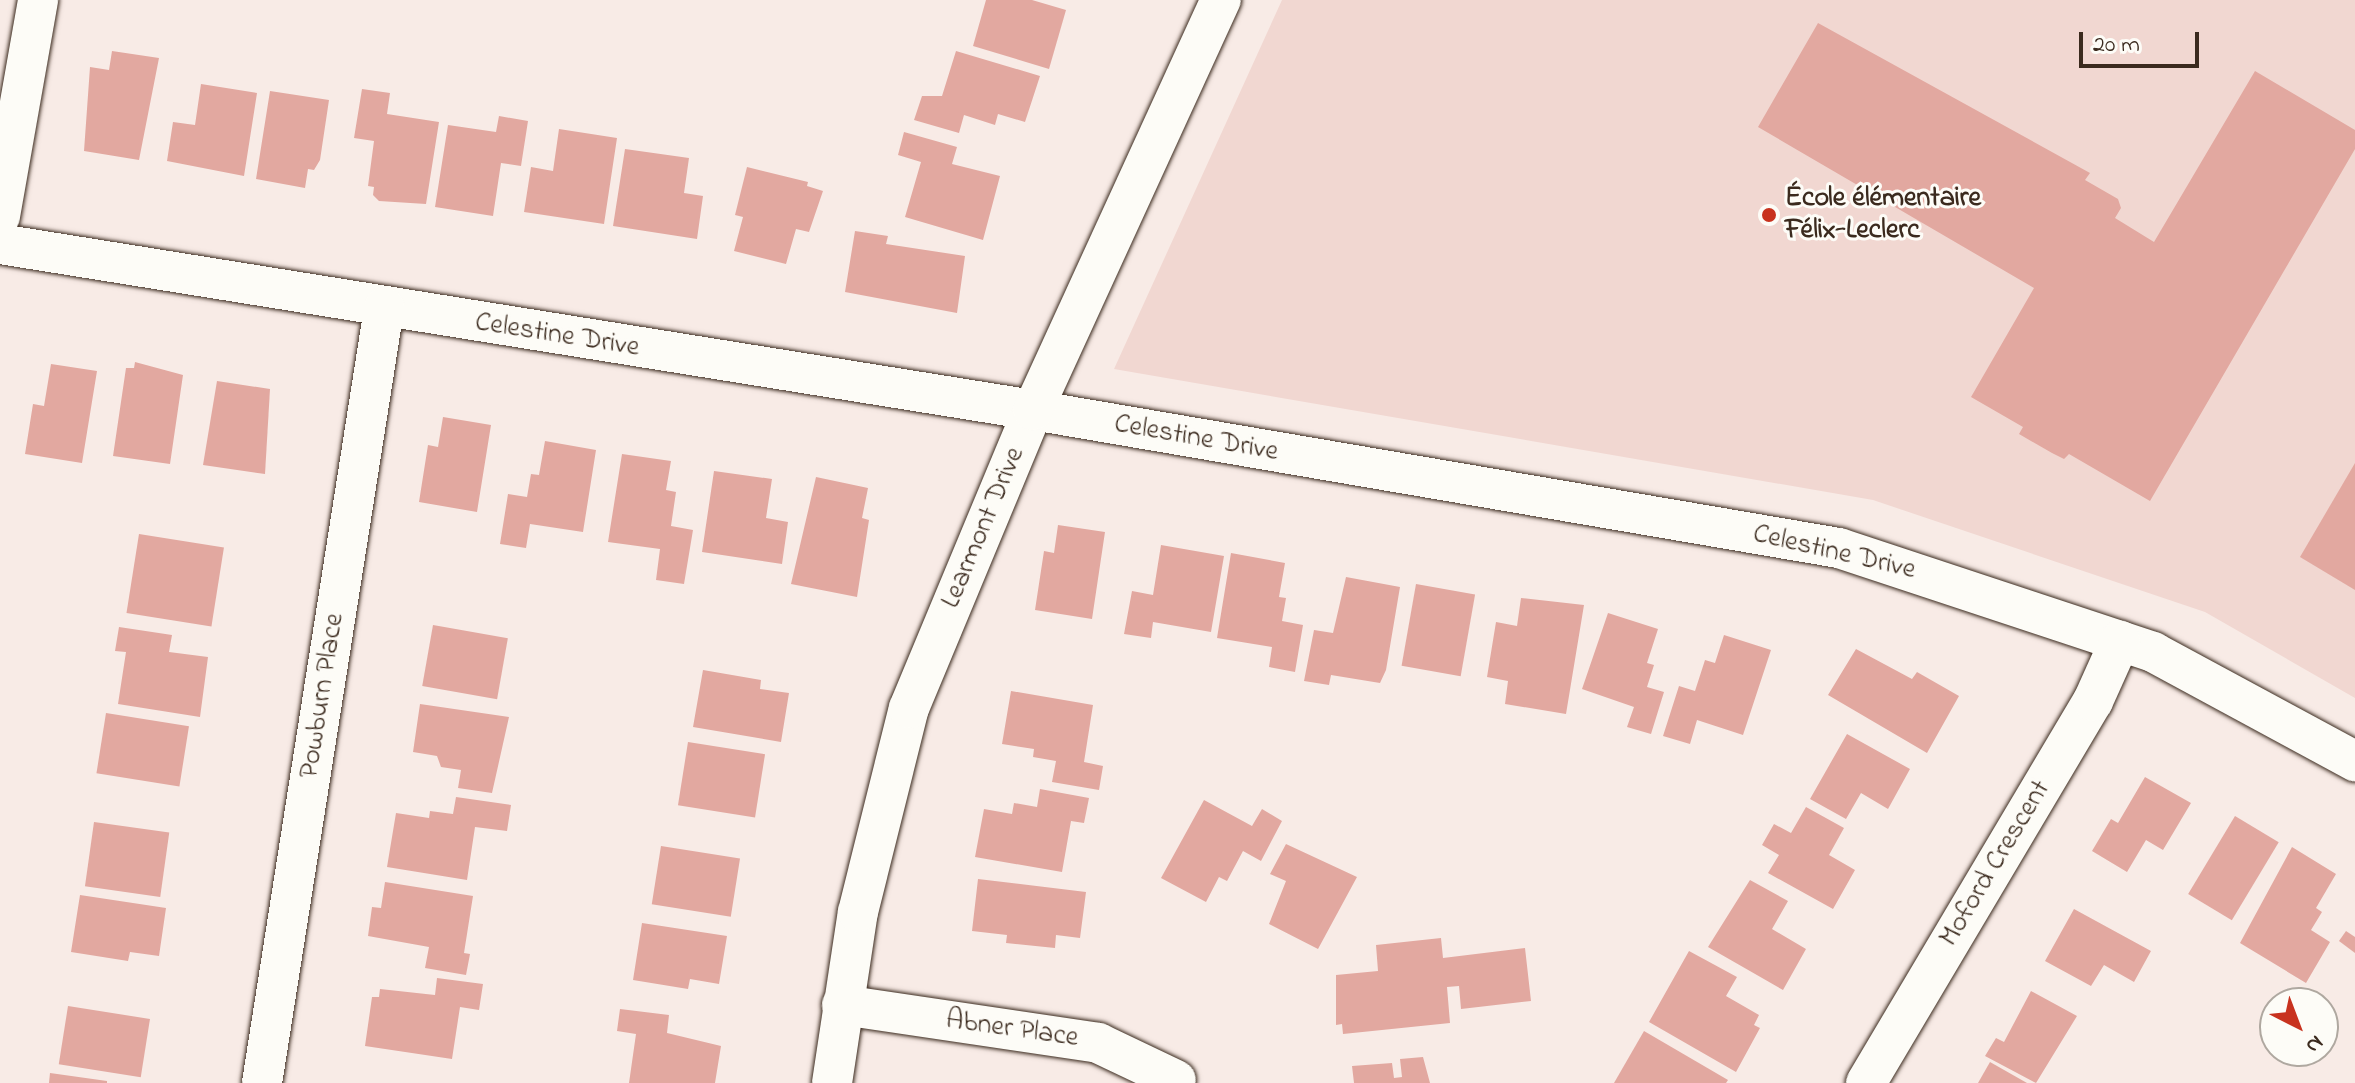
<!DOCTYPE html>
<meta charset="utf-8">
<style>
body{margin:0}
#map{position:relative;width:2355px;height:1083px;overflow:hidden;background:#f8ebe6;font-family:"Indie Flower",sans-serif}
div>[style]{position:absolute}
.built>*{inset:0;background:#f1d7d1}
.building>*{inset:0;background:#e2a8a0;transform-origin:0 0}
.roads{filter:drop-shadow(0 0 2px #3b2a1e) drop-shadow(0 0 2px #3b2a1e)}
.street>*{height:40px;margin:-20px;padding:0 20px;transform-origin:20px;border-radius:20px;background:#fdfcf7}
.dots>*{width:22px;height:22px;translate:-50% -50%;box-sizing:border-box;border:4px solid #fdfcf7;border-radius:50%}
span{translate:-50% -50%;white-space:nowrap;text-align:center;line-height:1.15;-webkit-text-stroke:6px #fdfcf7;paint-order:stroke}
.poi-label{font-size:28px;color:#3b2a1e;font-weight:700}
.left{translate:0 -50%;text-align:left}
.street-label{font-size:28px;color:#3b2a1e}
.north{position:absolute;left:2259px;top:987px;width:80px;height:80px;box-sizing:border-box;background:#fdfcf7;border:2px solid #afa8a0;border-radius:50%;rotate:138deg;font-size:22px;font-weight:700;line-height:32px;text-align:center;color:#3b2a1e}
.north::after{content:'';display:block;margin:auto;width:28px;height:36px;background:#c8321e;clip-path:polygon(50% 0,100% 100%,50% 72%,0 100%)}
.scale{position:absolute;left:2079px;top:32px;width:120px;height:36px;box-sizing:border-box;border:4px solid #3b2a1e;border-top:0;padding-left:10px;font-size:24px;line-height:28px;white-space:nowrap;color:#3b2a1e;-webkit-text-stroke:6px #fdfcf7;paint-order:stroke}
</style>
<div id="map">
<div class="built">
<div style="clip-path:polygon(1282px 0,2355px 0,2355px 698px,2205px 612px,1873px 500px,1114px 369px)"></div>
</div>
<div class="building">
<div style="clip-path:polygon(986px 0,1032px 0,1066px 10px,1049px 69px,973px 46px)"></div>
<div style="clip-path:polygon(1818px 23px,2090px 173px,2085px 180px,2118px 199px,2121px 208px,2115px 218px,2154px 242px,2255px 71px,2355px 130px,2355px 149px,2150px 501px,2069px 454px,2064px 459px,2052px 453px,2019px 434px,2023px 427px,1971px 397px,2034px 288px,1758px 127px)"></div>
<div style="clip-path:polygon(112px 51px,159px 58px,139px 160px,84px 151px,90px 67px,109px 70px)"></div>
<div style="clip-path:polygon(956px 51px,1040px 76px,1025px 122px,998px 114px,995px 125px,964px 115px,959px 133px,914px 120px,922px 96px,942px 96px)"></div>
<div style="clip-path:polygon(201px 84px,257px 93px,244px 176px,167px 161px,173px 122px,195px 125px)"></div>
<div style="clip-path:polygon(362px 89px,390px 93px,387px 114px,439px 122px,426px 204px,379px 201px,373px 195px,374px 187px,368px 186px,374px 141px,354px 138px)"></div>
<div style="clip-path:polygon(270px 91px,329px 100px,320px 160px,314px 170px,308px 169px,305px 188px,256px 179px)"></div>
<div style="clip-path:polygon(499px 116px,528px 121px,521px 166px,501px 163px,493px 216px,435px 207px,448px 125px,496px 132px)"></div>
<div style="clip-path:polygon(559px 129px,617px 138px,604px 224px,524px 212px,531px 167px,553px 171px)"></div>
<div style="clip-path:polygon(904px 132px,957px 147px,952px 164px,1000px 176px,983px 240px,905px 217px,921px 162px,898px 155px)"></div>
<div style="clip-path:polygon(625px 149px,689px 158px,684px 193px,703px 196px,697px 239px,613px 226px)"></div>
<div style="clip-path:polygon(747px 167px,808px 182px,807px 186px,823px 191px,809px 232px,796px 229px,786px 264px,734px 251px,743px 217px,735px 215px)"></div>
<div style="clip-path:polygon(855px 231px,888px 236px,886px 244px,965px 256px,957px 313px,845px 292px)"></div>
<div style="clip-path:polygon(135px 362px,183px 375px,170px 464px,113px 456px,126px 368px,134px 368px)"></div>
<div style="clip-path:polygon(51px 364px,97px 371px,82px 463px,25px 454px,33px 404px,44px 406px)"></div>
<div style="clip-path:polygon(217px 381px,270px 389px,265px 474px,203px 465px)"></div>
<div style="clip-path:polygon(443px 417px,491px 425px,477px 512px,419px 502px,428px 445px,438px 447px)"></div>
<div style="clip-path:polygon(545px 441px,596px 450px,583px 532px,530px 524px,526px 548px,500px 544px,508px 494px,527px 497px,531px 474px,539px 475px)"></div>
<div style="clip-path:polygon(622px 454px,671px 461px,666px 490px,676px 492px,671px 526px,693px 530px,684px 584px,656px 580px,660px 549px,608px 542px)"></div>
<div style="clip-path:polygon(2355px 463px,2355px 590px,2300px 557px)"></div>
<div style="clip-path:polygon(714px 471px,772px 479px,766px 518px,788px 522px,782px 564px,702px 552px)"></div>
<div style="clip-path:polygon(816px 477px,868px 488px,862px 518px,869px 520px,857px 597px,791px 584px)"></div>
<div style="clip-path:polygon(1058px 525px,1105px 532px,1092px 619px,1035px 610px,1044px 551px,1054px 553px)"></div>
<div style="left:139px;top:534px;width:86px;height:80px;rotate:9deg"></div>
<div style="clip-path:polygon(1161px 545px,1224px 556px,1211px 632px,1153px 622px,1151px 638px,1124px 634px,1132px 591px,1153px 595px)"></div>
<div style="clip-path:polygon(1231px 553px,1285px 563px,1279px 597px,1286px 598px,1282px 621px,1303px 625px,1295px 672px,1269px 667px,1272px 647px,1217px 638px)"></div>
<div style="clip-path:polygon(1346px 577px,1400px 587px,1386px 670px,1380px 683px,1331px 675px,1329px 685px,1304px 681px,1314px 630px,1333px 633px)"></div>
<div style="left:1416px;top:584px;width:60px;height:83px;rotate:10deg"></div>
<div style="clip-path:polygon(1521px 598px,1584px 605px,1566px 714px,1505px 704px,1508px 681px,1487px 677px,1496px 622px,1517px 626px)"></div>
<div style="clip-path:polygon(1608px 613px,1658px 629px,1647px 663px,1654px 665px,1647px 687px,1664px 692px,1651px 734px,1627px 727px,1634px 707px,1582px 689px)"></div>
<div style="left:433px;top:625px;width:76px;height:62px;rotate:10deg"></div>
<div style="clip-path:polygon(119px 627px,172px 635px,169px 652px,208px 657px,200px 717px,118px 704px,126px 652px,115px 651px)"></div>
<div style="clip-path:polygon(1724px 635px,1771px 650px,1743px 735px,1697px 720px,1690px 744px,1663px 736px,1679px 686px,1695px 691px,1705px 660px,1715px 663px)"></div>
<div style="clip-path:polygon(1856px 649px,1912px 679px,1917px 672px,1959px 696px,1927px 753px,1828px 695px)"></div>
<div style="clip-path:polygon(703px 670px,761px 680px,760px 689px,789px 693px,781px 742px,693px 727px)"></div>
<div style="clip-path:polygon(1011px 691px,1093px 705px,1084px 762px,1103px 766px,1099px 790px,1052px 782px,1056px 761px,1033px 757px,1034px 749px,1002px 744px)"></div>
<div style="clip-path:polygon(420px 704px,509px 717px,492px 793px,458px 788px,461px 770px,441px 767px,437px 756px,413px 752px)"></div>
<div style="left:106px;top:713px;width:84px;height:61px;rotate:9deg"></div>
<div style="clip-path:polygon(1847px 734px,1910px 769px,1888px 809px,1861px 793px,1846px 819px,1810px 799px)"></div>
<div style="left:688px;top:742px;width:78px;height:64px;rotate:9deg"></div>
<div style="clip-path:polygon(2145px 777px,2191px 803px,2163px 850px,2146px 840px,2127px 872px,2092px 851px,2111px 819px,2118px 823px)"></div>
<div style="clip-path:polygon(1040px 789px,1089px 798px,1084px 823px,1071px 821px,1062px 872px,975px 857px,984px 809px,1012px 814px,1014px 803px,1037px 807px)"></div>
<div style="clip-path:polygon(456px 797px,511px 805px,507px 831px,475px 827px,467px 880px,387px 867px,396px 813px,429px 818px,430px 811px,453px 814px)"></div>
<div style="clip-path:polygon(1204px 800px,1252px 826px,1262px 809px,1282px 821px,1261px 861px,1243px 851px,1227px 881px,1219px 877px,1206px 902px,1161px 878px)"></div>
<div style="clip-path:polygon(1806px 807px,1844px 828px,1829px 855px,1855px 870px,1833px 909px,1768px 873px,1779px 855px,1762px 845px,1774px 824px,1791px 833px)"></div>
<div style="left:2235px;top:816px;width:51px;height:91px;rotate:31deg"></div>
<div style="left:94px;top:822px;width:76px;height:65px;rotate:8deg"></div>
<div style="clip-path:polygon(1286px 844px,1357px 877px,1318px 949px,1269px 924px,1286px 881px,1270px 874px)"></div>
<div style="left:661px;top:846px;width:80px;height:59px;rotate:9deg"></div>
<div style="clip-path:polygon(2292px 847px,2336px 874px,2316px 908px,2322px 912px,2311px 930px,2330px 942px,2306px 983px,2240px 943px)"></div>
<div style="clip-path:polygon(978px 879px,1086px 892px,1080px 938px,1056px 935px,1055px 948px,1006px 943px,1007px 935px,972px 931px)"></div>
<div style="clip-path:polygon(1750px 880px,1788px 901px,1772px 929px,1806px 949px,1783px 990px,1708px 947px)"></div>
<div style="clip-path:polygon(385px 882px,473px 896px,464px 953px,470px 954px,466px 975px,425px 968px,429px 947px,368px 936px,372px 907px,381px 908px)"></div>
<div style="clip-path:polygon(80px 895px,166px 908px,159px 956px,130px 952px,128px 961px,71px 952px)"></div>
<div style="clip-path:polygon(2074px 909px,2151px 951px,2134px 982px,2104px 965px,2091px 986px,2045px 961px)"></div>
<div style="clip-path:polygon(642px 923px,727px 936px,719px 984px,690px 979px,688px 989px,633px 980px)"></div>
<div style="clip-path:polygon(2346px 931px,2355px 937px,2355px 953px,2339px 941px)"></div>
<div style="clip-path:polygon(1441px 938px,1443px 958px,1525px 948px,1531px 1001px,1461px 1009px,1459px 986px,1447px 987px,1450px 1023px,1343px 1034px,1342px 1024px,1336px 1025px,1336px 975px,1378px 971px,1376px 945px)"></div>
<div style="clip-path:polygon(1689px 951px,1737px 977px,1726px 996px,1759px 1015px,1754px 1025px,1760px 1028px,1736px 1072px,1649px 1022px)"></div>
<div style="clip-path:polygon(437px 978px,483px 984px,479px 1010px,460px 1007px,452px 1059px,365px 1046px,372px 997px,379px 997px,380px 989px,435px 995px)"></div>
<div style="clip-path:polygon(2031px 991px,2077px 1016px,2036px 1083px,1985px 1056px,1996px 1038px,2004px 1042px)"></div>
<div style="left:68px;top:1006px;width:83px;height:59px;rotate:9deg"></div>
<div style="clip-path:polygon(620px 1009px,669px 1015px,667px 1033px,721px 1046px,715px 1083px,629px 1083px,636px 1034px,617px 1031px)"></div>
<div style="clip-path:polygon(1644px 1031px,1728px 1080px,1726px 1083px,1614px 1083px)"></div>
<div style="clip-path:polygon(1423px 1057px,1430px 1083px,1354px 1083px,1352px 1066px,1392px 1063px,1394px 1078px,1402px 1077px,1400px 1059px)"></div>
<div style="clip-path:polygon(1990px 1062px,2027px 1083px,1978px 1083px)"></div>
<div style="clip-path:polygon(50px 1073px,107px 1081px,107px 1083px,49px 1083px)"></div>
</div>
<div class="roads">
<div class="street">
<div style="left:0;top:216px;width:219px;rotate:-80deg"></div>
<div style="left:0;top:244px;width:1046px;rotate:9.13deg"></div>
<div style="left:1033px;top:410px;width:818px;rotate:9.72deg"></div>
<div style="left:1839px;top:548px;width:331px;rotate:18.3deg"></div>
<div style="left:2153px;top:652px;width:230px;rotate:28.4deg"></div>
<div style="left:842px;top:1005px;width:259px;rotate:8.4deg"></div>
<div style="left:1098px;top:1043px;width:86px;rotate:25.4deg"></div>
<div style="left:262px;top:1083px;width:785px;rotate:-81.05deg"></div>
<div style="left:832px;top:1083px;width:173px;rotate:-81.4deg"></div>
<div style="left:858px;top:912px;width:210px;rotate:-76deg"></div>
<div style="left:909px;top:708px;width:323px;rotate:-67.4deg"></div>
<div style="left:1033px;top:410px;width:451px;rotate:-65.4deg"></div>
<div style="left:1866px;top:1083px;width:444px;rotate:-59.3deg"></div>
<div style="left:2093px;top:701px;width:66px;rotate:-65.8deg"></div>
</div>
</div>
<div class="dots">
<div style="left:1769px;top:215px;background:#c8321e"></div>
</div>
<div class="poi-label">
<span class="left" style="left:1785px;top:215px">École élémentaire<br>Félix-Leclerc</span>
</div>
<div class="street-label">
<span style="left:557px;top:336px;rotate:9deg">Celestine Drive</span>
<span style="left:1196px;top:439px;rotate:10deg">Celestine Drive</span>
<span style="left:984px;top:528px;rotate:-67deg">Learmont Drive</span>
<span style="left:1834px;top:553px;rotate:13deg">Celestine Drive</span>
<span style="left:323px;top:696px;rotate:-81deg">Powburn Place</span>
<span style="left:1996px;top:864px;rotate:-59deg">Moford Crescent</span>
<span style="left:1012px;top:1030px;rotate:8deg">Abner Place</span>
</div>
<div class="north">N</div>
<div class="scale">20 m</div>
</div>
